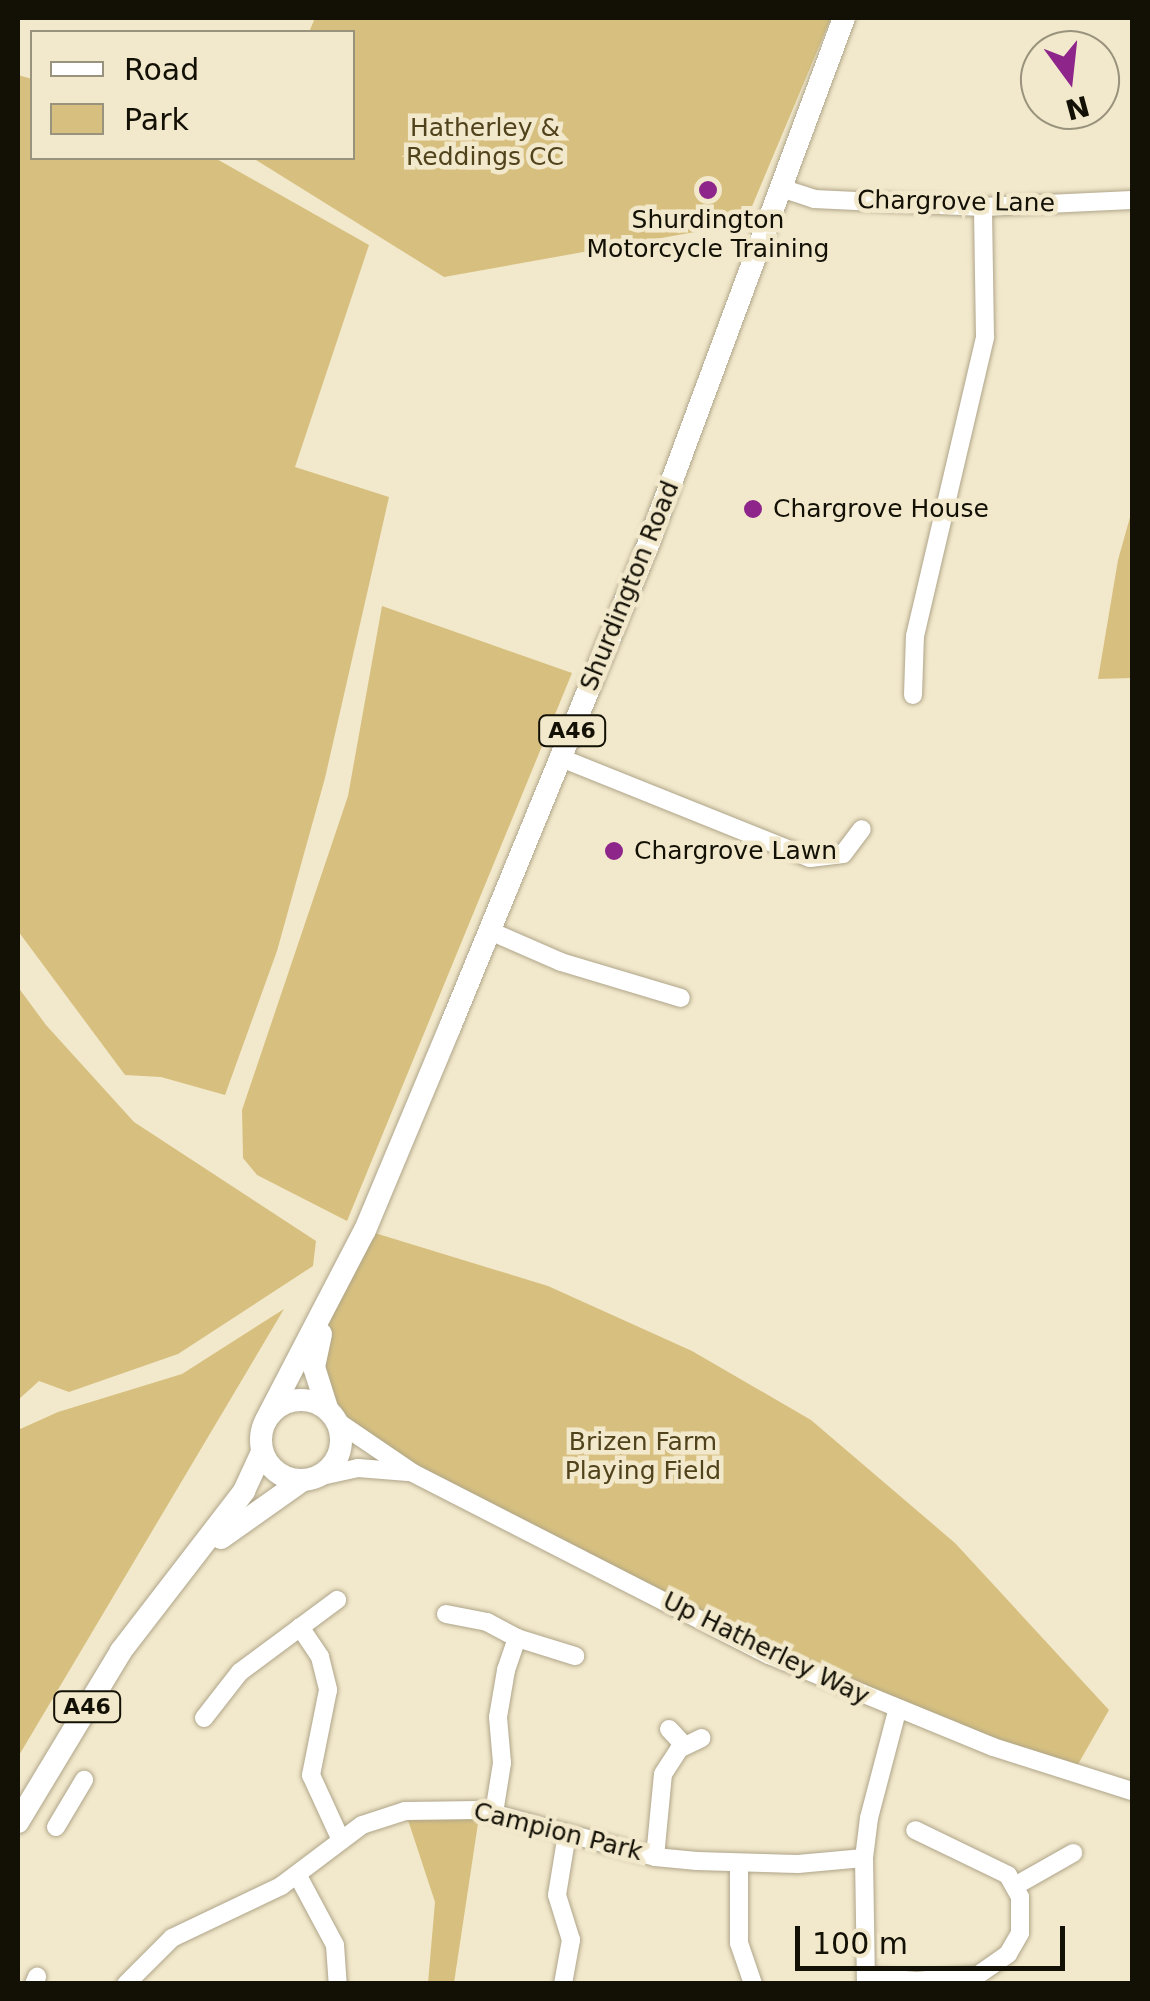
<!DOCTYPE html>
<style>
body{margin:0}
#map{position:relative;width:1150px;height:2001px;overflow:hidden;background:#f2e8cb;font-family:"DejaVu Sans",sans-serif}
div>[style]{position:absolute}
.green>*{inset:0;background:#d7c07f}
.roads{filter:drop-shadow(0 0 2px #afa58a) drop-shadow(0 0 2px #afa58a)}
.minor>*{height:18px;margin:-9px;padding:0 9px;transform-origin:9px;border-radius:9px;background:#fff}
.major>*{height:22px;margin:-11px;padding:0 11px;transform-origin:11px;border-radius:11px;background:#fff}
.major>.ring{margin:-11px;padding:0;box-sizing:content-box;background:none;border:22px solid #fff;border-radius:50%}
.dots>*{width:28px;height:28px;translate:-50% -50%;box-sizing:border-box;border:5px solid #f2e8cb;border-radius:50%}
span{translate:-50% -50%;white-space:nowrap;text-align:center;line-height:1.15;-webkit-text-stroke:9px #f2e8cb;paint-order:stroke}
.shield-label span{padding:2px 8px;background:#f2e8cb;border:2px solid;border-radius:8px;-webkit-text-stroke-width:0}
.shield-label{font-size:22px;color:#131006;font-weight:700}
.park-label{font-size:25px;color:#50421a}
.street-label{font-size:25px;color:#131006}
.poi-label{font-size:25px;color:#131006}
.left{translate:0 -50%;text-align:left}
.frame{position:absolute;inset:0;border:20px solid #131006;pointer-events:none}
.legend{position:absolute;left:30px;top:30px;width:325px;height:130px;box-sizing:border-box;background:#f2e8cb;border:2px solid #99927c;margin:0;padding:12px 18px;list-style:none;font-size:30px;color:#131006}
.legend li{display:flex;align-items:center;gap:20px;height:50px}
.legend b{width:50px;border:2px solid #99927c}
.north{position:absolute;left:1020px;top:30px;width:100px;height:100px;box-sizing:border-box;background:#f2e8cb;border:2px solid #99927c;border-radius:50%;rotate:165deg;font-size:28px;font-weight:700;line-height:40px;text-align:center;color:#131006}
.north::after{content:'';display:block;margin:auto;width:35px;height:45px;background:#8d258a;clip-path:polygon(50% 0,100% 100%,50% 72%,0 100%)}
.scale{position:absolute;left:795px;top:1926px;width:270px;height:45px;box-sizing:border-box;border:5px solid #131006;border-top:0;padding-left:12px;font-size:30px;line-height:35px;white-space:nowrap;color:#131006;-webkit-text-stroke:8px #f2e8cb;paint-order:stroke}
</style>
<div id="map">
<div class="green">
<div style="clip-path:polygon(315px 18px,831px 18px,745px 223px,444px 277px,256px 160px,352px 158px,352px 32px,309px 32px)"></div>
<div style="clip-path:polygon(18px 75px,32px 79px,32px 158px,215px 158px,369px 245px,295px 467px,389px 497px,325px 778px,277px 951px,225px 1095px,161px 1077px,125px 1075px,18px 931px)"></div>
<div style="clip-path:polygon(1132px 510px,1132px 678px,1098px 679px,1118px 560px)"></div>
<div style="clip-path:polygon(382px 606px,572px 673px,347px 1221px,257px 1175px,243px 1158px,242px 1110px,348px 796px)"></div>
<div style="clip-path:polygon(18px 987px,46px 1025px,134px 1122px,316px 1241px,313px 1266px,178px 1354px,69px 1392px,39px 1381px,18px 1400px)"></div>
<div style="clip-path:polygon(365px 1230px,548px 1286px,692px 1351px,811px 1420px,955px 1543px,1109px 1710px,1073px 1773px,897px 1711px,597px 1566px,338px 1422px,314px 1367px,326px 1311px)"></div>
<div style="clip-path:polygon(284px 1309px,18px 1757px,18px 1430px,58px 1412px,182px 1374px)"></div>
<div style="clip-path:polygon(480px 1810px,454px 1983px,428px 1983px,435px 1902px,405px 1811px)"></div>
</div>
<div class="roads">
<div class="minor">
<div style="left:781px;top:188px;width:35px;rotate:18deg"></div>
<div style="left:814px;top:199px;width:169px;rotate:2.7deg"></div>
<div style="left:983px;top:207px;width:149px;rotate:-2.7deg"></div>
<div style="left:913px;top:695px;width:59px;rotate:-88.1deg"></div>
<div style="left:915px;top:636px;width:307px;rotate:-76.8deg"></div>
<div style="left:985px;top:337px;width:130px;rotate:-90.9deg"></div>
<div style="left:561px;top:758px;width:268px;rotate:21.9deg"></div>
<div style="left:810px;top:858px;width:33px;rotate:-7deg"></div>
<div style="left:843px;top:854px;width:31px;rotate:-53deg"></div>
<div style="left:490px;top:931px;width:77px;rotate:23.6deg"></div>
<div style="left:561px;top:962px;width:125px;rotate:16.7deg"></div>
<div style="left:338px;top:1422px;width:91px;rotate:34.2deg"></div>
<div style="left:413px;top:1473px;width:400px;rotate:27.1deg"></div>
<div style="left:769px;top:1655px;width:242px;rotate:22.3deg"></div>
<div style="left:993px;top:1747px;width:146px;rotate:17.6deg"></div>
<div style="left:317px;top:1477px;width:42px;rotate:-12.4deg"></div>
<div style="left:358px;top:1468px;width:50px;rotate:4.6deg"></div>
<div style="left:446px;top:1614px;width:42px;rotate:11deg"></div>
<div style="left:487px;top:1622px;width:34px;rotate:28deg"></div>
<div style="left:517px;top:1638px;width:61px;rotate:17.2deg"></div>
<div style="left:300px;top:1627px;width:36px;rotate:56deg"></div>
<div style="left:320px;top:1657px;width:34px;rotate:76deg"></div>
<div style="left:328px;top:1690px;width:87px;rotate:101.3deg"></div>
<div style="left:311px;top:1775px;width:69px;rotate:65.3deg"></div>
<div style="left:204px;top:1718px;width:58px;rotate:-52deg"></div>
<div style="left:240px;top:1672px;width:121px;rotate:-36.6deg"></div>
<div style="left:669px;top:1729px;width:22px;rotate:47deg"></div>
<div style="left:494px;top:1813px;width:51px;rotate:-80.9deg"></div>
<div style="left:502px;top:1763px;width:46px;rotate:-95deg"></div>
<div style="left:498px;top:1717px;width:48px;rotate:-80.3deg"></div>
<div style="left:506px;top:1670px;width:34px;rotate:-71deg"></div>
<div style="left:56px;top:1827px;width:55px;rotate:-59.2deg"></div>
<div style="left:655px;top:1857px;width:83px;rotate:-84.5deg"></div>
<div style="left:663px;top:1774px;width:30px;rotate:-57deg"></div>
<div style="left:679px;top:1749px;width:25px;rotate:-26deg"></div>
<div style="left:739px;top:1864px;width:79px;rotate:90deg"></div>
<div style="left:739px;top:1943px;width:43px;rotate:71.1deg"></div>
<div style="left:298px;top:1876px;width:78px;rotate:61.8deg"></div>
<div style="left:335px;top:1945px;width:39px;rotate:86deg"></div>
<div style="left:1015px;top:1886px;width:67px;rotate:-29.6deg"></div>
<div style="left:868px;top:1977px;width:49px;rotate:4.7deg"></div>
<div style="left:917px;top:1981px;width:61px;rotate:-5.6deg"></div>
<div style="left:978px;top:1975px;width:37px;rotate:-35deg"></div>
<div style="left:1008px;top:1954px;width:24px;rotate:-60deg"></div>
<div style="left:1020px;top:1933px;width:36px;rotate:-90deg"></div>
<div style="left:1020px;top:1897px;width:25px;rotate:-119deg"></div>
<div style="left:1008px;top:1875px;width:103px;rotate:-154.2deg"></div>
<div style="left:34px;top:1984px;width:8px;rotate:-67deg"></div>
<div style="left:126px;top:1984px;width:65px;rotate:-45deg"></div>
<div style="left:172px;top:1938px;width:121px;rotate:-25.5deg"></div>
<div style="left:281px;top:1886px;width:101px;rotate:-37deg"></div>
<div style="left:362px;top:1825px;width:45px;rotate:-18deg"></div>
<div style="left:405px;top:1811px;width:75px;rotate:-0.8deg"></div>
<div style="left:480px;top:1810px;width:181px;rotate:15deg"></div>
<div style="left:655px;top:1857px;width:42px;rotate:5.4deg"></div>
<div style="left:697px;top:1861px;width:101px;rotate:1.7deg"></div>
<div style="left:798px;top:1864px;width:66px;rotate:-5.2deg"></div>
<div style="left:563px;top:1984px;width:45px;rotate:-79.7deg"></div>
<div style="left:571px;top:1940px;width:47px;rotate:-107.3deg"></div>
<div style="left:557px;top:1895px;width:62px;rotate:-80.7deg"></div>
<div style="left:866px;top:1984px;width:126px;rotate:-90.9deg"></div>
<div style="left:864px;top:1858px;width:40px;rotate:-82.9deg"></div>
<div style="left:869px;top:1818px;width:111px;rotate:-75.3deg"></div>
</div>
<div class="major">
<div style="left:321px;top:1334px;width:34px;rotate:102deg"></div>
<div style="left:314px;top:1367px;width:43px;rotate:72.4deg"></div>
<div class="ring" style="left:261px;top:1400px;width:58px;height:58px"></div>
<div style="left:266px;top:1420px;width:214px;rotate:-62.5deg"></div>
<div style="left:365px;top:1230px;width:220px;rotate:-67.3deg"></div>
<div style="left:450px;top:1027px;width:521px;rotate:-67.67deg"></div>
<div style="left:648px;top:545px;width:562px;rotate:-69.6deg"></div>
<div style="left:221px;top:1538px;width:100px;rotate:-35.3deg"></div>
<div style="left:18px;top:1822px;width:200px;rotate:-58.9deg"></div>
<div style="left:121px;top:1651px;width:202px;rotate:-52.4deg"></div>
<div style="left:244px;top:1491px;width:43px;rotate:-65.2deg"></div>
</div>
</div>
<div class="dots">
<div style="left:708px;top:190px;background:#8d258a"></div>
<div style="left:753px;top:509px;background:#8d258a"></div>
<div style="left:614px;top:851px;background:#8d258a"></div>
</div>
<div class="shield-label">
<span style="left:572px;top:731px">A46</span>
<span style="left:87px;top:1707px">A46</span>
</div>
<div class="park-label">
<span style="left:485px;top:143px">Hatherley &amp;<br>Reddings CC</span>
<span style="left:643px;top:1457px">Brizen Farm<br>Playing Field</span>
</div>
<div class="street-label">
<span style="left:956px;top:202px;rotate:1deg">Chargrove Lane</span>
<span style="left:630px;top:586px;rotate:-68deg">Shurdington Road</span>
<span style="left:766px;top:1649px;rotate:26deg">Up Hatherley Way</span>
<span style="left:558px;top:1832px;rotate:14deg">Campion Park</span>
</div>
<div class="poi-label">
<span style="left:708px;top:235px">Shurdington<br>Motorcycle Training</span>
<span class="left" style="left:773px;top:509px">Chargrove House</span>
<span class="left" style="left:634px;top:851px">Chargrove Lawn</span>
</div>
<div class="frame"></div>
<ul class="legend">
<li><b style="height:12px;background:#fff"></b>Road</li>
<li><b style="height:28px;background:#d7c07f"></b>Park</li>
</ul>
<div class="north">N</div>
<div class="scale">100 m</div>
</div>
